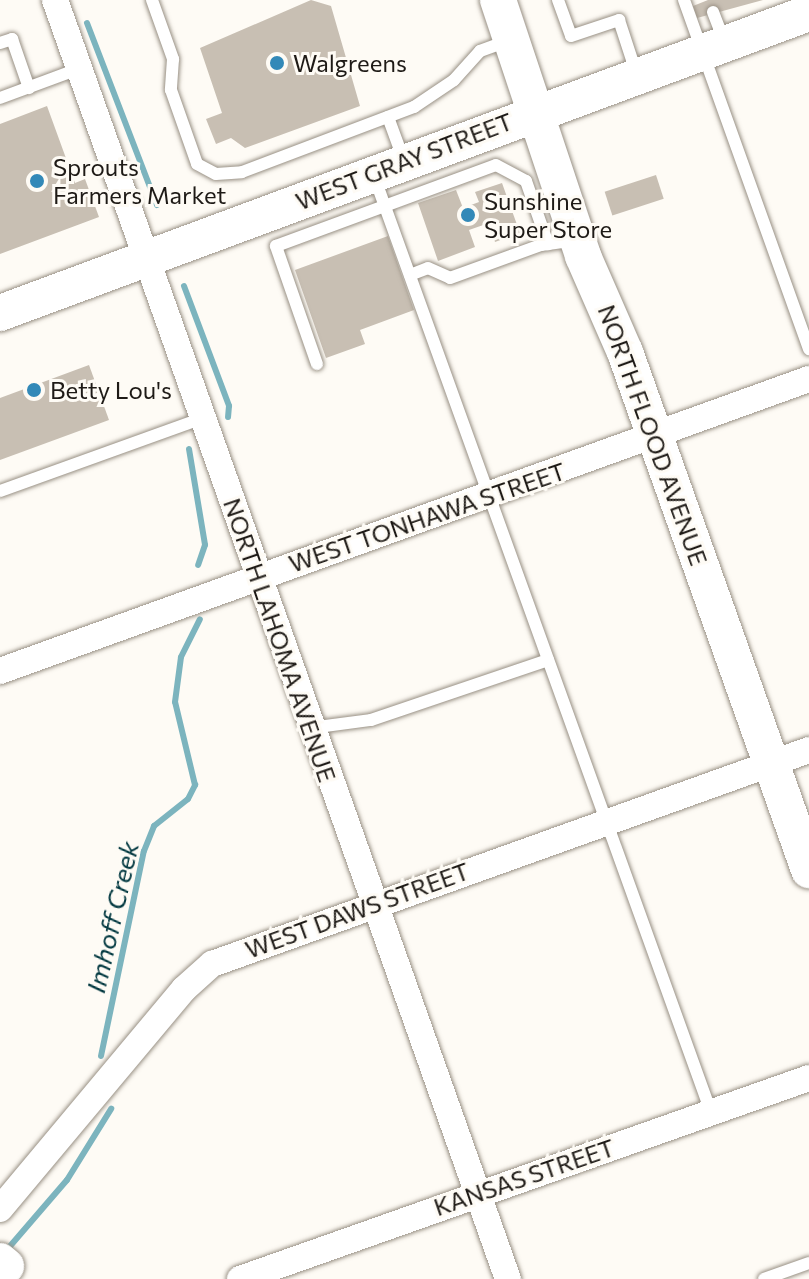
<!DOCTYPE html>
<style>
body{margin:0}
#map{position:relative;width:809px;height:1279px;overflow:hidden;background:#fefbf5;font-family:Commissioner,sans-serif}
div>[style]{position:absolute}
.stream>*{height:6px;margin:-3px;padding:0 3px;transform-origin:3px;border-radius:3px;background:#7cb4be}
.building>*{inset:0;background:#c8bfb3;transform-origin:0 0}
.roads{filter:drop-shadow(0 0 2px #989084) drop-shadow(0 0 2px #989084)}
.lane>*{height:12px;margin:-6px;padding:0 6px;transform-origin:6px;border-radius:6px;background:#fff}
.street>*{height:26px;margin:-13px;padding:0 13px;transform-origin:13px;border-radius:13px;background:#fff}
.secondary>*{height:36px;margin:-18px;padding:0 18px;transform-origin:18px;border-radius:18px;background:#fff}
.dots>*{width:22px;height:22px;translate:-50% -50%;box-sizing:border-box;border:4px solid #fefbf5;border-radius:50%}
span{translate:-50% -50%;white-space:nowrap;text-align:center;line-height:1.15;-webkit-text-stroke:6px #fefbf5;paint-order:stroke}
.poi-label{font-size:24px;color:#1e1a16}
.left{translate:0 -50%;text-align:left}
.street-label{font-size:24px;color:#1e1a16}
.water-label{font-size:26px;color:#00373f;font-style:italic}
</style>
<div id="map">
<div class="stream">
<div style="left:87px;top:23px;width:195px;rotate:69deg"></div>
<div style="left:184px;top:286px;width:128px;rotate:69.4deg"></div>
<div style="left:229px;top:406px;width:11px;rotate:95deg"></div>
<div style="left:189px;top:449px;width:97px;rotate:80.5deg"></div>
<div style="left:205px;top:545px;width:21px;rotate:109deg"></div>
<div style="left:101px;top:1056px;width:209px;rotate:-78.2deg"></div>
<div style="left:144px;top:851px;width:27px;rotate:-68deg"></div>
<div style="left:154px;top:826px;width:43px;rotate:-38.5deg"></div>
<div style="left:188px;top:799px;width:16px;rotate:-63deg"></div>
<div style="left:195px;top:785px;width:85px;rotate:-103.5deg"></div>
<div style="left:175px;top:702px;width:45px;rotate:-82.4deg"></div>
<div style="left:181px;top:657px;width:42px;rotate:-63.4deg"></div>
<div style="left:5px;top:1252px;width:95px;rotate:-49.3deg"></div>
<div style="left:67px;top:1180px;width:84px;rotate:-58.2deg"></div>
</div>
<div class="building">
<div style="clip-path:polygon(311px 0,331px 6px,360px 106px,245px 148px,231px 138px,216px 144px,206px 119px,222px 113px,200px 48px)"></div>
<div style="clip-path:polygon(708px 0,763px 0,697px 18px,693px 6px)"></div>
<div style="clip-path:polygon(47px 106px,75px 183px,85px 179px,99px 217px,0 254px,0 124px)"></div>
<div style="left:656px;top:175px;width:25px;height:54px;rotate:72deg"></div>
<div style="clip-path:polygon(502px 183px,520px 233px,495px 242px,489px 223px,469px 230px,475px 247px,438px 261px,418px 203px,456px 190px,463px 208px,479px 202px,475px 192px)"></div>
<div style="clip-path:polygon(388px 236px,414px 310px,360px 330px,365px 344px,326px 358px,295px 270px)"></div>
<div style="clip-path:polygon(89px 365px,109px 420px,0 460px,0 398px)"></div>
</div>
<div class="roads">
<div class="lane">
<div style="left:152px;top:0;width:63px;rotate:70.4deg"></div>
<div style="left:173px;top:59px;width:31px;rotate:94deg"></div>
<div style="left:171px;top:90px;width:78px;rotate:70.6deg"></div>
<div style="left:197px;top:164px;width:21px;rotate:28deg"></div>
<div style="left:216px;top:174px;width:26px;rotate:-4deg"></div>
<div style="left:242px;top:172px;width:184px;rotate:-20.7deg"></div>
<div style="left:414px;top:107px;width:48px;rotate:-34deg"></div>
<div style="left:454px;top:80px;width:39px;rotate:-48deg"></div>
<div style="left:480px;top:51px;width:30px;rotate:-20deg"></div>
<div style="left:558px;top:0;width:38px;rotate:70deg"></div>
<div style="left:571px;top:36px;width:51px;rotate:-18.4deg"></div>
<div style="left:619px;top:20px;width:55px;rotate:71.9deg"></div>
<div style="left:684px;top:0;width:371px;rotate:70.3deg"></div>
<div style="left:713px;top:12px;width:33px;rotate:69deg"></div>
<div style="left:0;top:43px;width:13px;rotate:-18deg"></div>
<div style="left:12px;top:39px;width:52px;rotate:70.9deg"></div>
<div style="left:0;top:98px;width:83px;rotate:-20.4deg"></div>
<div style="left:388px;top:117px;width:44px;rotate:69.9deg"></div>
<div style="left:374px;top:176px;width:995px;rotate:70.2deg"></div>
<div style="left:410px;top:275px;width:19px;rotate:-21deg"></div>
<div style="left:428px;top:268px;width:24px;rotate:24deg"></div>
<div style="left:450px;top:278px;width:97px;rotate:-19.9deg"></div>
<div style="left:541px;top:245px;width:34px;rotate:-8deg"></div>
<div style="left:317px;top:364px;width:125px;rotate:-109.2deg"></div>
<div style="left:276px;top:246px;width:234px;rotate:-20.2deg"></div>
<div style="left:496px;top:165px;width:34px;rotate:28deg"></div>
<div style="left:526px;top:181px;width:67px;rotate:70.8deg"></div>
<div style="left:0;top:491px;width:216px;rotate:-19.8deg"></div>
<div style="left:310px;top:728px;width:62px;rotate:-7.5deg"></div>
<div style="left:371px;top:720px;width:187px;rotate:-18.7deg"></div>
<div style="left:764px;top:1279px;width:48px;rotate:-19.6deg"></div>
</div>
<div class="street">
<div style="left:55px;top:0;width:1357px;rotate:70.5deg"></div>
<div style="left:0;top:671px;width:860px;rotate:-19.85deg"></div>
<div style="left:0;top:1209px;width:287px;rotate:-50.1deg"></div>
<div style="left:184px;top:989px;width:38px;rotate:-42deg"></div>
<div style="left:212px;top:964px;width:634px;rotate:-19.72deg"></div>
<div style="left:240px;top:1279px;width:603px;rotate:-19.46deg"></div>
</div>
<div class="secondary">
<div style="left:498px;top:0;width:270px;rotate:71.6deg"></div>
<div style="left:583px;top:256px;width:105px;rotate:66.4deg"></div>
<div style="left:625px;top:352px;width:550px;rotate:70.44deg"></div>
<div style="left:0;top:313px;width:863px;rotate:-20.35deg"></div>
<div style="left:0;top:1261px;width:8px;rotate:40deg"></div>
</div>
</div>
<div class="dots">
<div style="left:277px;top:63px;background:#3389b8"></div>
<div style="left:37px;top:181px;background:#3389b8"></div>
<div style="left:468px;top:215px;background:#3389b8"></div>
<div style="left:34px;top:390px;background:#3389b8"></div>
</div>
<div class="poi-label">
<span class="left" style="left:293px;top:63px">Walgreens</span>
<span class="left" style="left:53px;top:181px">Sprouts<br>Farmers Market</span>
<span class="left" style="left:484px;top:215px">Sunshine<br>Super Store</span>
<span class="left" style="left:50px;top:390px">Betty Lou's</span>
</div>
<div class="street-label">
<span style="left:404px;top:161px;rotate:-21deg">WEST GRAY STREET</span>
<span style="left:653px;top:435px;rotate:70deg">NORTH FLOOD AVENUE</span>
<span style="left:427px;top:517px;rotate:-19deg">WEST TONHAWA STREET</span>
<span style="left:280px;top:640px;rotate:71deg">NORTH LAHOMA AVENUE</span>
<span style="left:357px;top:910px;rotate:-20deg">WEST DAWS STREET</span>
<span style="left:524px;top:1177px;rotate:-19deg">KANSAS STREET</span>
</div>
<div class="water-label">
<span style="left:112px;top:917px;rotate:-77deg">Imhoff Creek</span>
</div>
</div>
